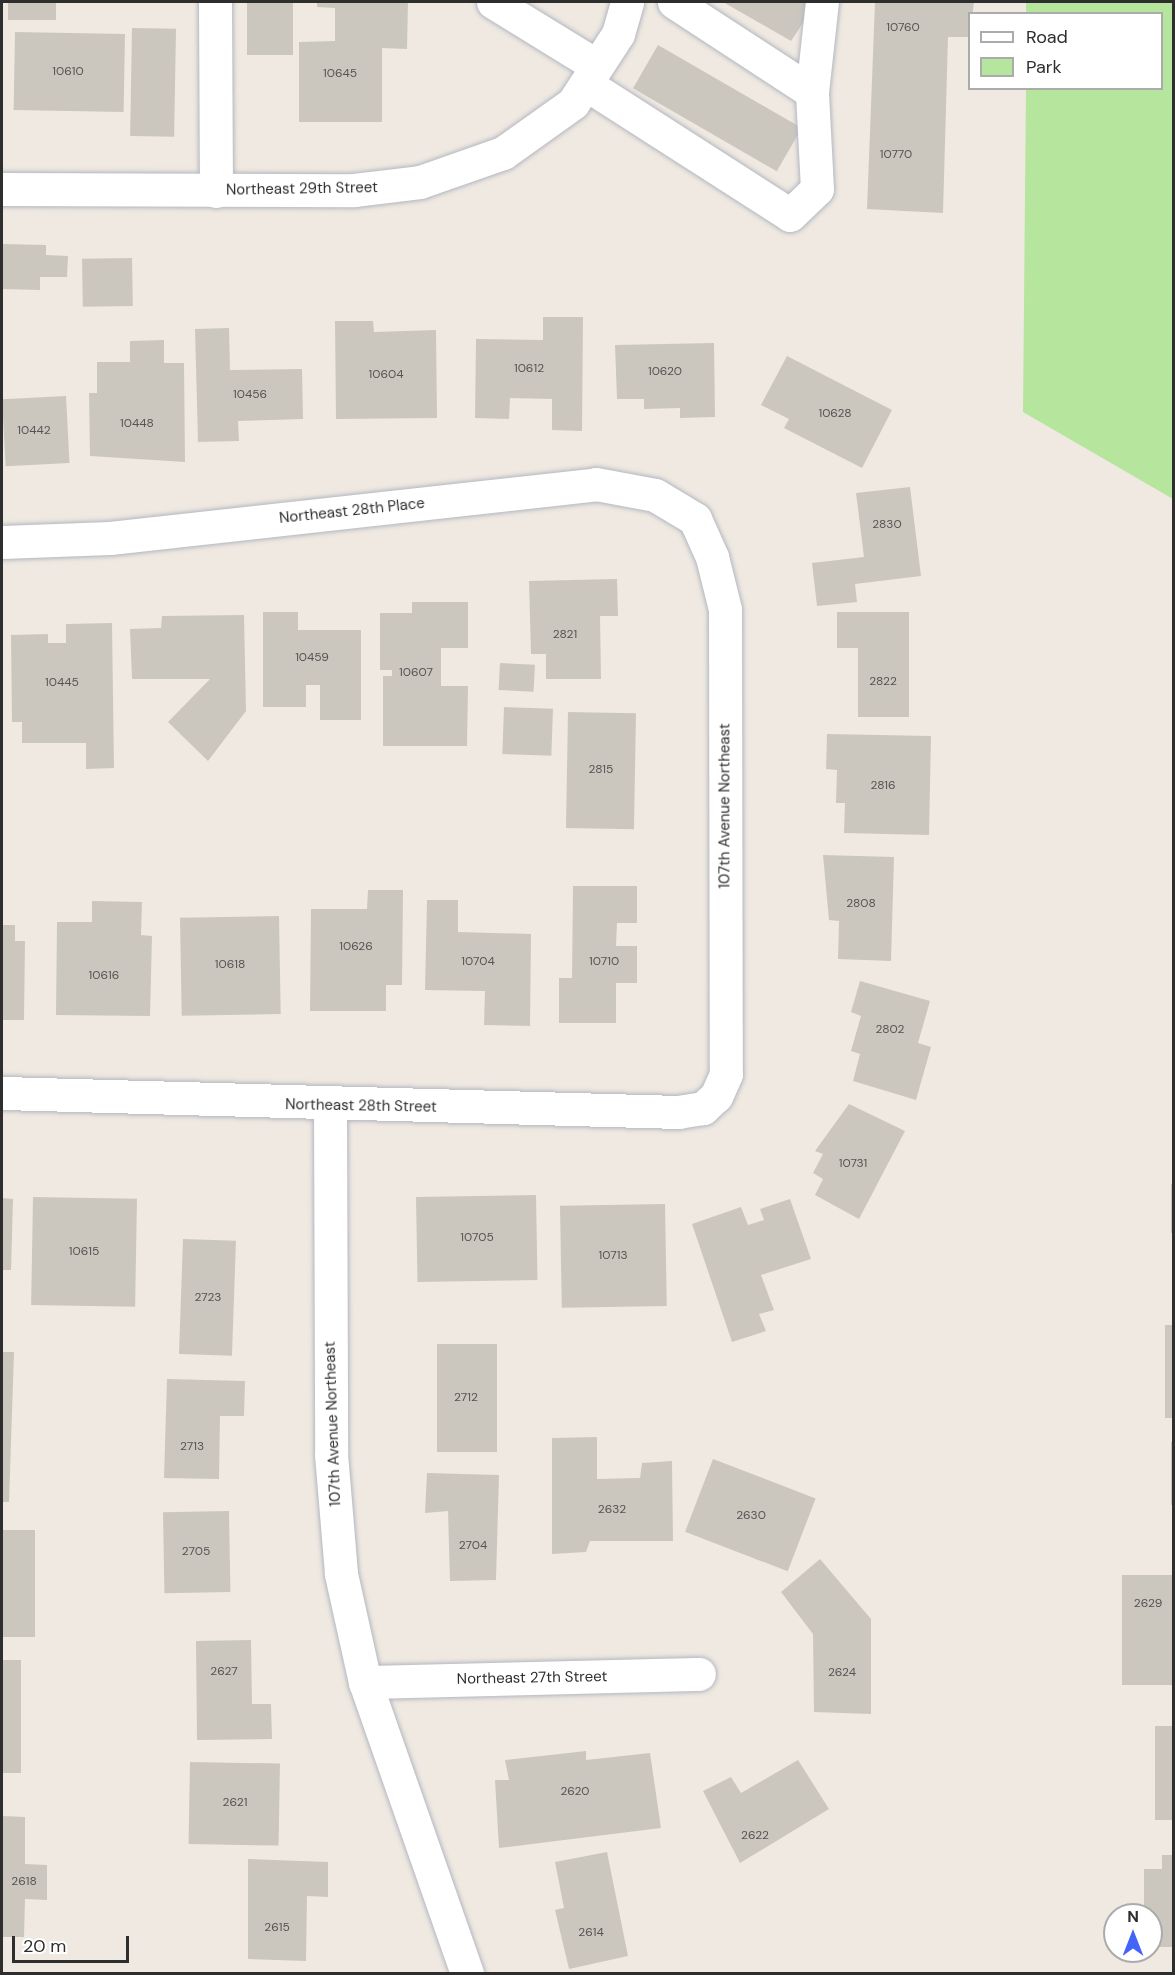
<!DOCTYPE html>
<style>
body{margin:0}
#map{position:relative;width:1175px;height:1975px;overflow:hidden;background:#efe9e1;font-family:"DM Sans",sans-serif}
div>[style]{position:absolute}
.green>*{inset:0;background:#b6e59e}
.building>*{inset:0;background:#cbc7bf;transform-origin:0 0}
.roads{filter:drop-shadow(0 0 2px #b4b7c1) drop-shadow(0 0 2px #b4b7c1)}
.minor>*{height:33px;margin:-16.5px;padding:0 16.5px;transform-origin:16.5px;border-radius:16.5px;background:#fff}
span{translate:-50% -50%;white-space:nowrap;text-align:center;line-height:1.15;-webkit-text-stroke:4.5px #fff;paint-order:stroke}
.number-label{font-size:12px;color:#555452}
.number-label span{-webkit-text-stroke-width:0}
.street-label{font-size:15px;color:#2e2e2e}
.frame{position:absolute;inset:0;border:3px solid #2e2e2e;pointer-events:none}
.legend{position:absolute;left:968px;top:12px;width:195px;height:78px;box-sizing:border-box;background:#fff;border:2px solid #ababab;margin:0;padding:8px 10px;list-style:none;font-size:18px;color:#2e2e2e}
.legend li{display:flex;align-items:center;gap:12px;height:30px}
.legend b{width:30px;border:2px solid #ababab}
.north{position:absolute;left:1103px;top:1903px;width:60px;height:60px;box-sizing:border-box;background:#fff;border:2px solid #ababab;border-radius:50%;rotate:0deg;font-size:16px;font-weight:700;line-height:24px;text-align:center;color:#2e2e2e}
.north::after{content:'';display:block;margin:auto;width:21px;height:27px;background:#4264fb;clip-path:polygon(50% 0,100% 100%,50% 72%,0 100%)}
.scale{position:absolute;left:12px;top:1936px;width:117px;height:27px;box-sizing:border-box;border:3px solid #2e2e2e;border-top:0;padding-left:8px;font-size:18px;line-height:21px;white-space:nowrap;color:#2e2e2e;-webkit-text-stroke:4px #fff;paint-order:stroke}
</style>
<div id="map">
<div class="green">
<div style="clip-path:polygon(1026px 2px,1173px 2px,1173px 499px,1023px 412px,1026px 89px,1162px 88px,1162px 14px,1026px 13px)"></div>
</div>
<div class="building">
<div style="left:8px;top:2px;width:48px;height:18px"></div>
<div style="left:247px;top:2px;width:46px;height:53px"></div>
<div style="clip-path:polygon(317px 2px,408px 2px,407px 49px,382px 48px,382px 122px,299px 122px,299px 42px,335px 41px,335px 8px,317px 7px)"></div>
<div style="clip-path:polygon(723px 2px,817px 2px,791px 41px)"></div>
<div style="clip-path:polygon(875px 2px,974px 2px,970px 37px,948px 37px,943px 213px,867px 209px)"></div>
<div style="left:132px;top:28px;width:44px;height:108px;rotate:1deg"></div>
<div style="left:15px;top:32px;width:110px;height:78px;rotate:1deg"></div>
<div style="left:658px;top:45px;width:166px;height:50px;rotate:30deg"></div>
<div style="clip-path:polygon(2px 244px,46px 245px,46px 255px,68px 256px,67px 277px,40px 277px,40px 290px,2px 289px)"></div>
<div style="left:132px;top:258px;width:48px;height:50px;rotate:89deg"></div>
<div style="clip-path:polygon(543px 317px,583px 317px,582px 431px,552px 430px,552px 399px,510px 398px,509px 419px,475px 418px,476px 339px,543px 340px)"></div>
<div style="clip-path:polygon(335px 321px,373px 321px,374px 332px,436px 330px,437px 418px,336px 419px)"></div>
<div style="clip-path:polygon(229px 328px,230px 370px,302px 369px,303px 419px,238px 421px,239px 441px,198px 442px,195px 329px)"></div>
<div style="clip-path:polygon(164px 340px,164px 363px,184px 363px,185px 462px,90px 456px,89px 393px,97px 393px,97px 362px,130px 362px,130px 341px)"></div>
<div style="clip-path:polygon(714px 343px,715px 417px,680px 418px,680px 408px,644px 409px,644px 399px,617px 399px,615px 345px)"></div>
<div style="clip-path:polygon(787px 356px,892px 410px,862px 468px,784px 428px,789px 419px,761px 405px)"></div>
<div style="left:66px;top:396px;width:67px;height:64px;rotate:87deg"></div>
<div style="clip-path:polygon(910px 487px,921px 576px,855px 584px,857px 602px,817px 606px,812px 563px,864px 557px,856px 493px)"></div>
<div style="clip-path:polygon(617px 579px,618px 616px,600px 616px,601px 679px,546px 679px,546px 654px,531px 654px,529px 581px)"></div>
<div style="clip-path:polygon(412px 602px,468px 602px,468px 648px,441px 648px,441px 686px,468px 686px,467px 746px,383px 746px,383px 676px,392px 676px,392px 670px,380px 670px,380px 613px,412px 613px)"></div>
<div style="clip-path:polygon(263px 612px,298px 612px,298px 630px,361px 630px,361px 720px,320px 720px,320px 685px,306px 685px,306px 707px,263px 707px)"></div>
<div style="clip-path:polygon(837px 612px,909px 612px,909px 717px,858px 717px,858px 648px,837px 648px)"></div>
<div style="clip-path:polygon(244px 615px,246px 711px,208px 761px,168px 722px,210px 679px,132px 679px,130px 629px,161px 628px,162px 616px)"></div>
<div style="clip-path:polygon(112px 623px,114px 768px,86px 769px,86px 743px,22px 743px,22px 722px,12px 722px,11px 635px,48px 634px,48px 643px,66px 643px,66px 624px)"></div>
<div style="left:500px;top:663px;width:35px;height:27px;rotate:3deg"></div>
<div style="left:504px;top:707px;width:49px;height:47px;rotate:2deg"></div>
<div style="left:568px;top:712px;width:68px;height:116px;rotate:1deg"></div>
<div style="clip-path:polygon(827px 734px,931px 736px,929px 835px,844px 833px,845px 803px,836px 803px,837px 770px,826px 769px)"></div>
<div style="clip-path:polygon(823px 855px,894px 857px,891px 961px,838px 959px,839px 921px,829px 920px)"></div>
<div style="clip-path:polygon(573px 886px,637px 886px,637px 923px,617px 923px,616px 946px,637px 946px,637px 983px,616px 983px,616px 1023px,559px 1023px,559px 978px,572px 978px)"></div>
<div style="clip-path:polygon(368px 890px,403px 890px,402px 985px,386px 985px,386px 1011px,310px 1011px,311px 909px,367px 909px)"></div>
<div style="clip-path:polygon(427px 900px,458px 900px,458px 932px,531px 934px,530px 1026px,484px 1025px,485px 991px,425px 990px)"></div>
<div style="clip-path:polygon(92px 901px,142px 902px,141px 935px,152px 936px,150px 1016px,56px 1015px,57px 922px,92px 922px)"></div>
<div style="left:279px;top:916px;width:98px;height:99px;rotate:89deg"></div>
<div style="clip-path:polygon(2px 925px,15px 925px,15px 941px,25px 941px,24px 1020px,2px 1020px)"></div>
<div style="clip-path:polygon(860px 981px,930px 1001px,918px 1043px,931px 1047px,916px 1100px,853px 1081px,860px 1054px,851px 1051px,861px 1016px,851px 1012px)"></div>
<div style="clip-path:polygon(849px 1104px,905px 1131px,859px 1219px,815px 1195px,823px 1179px,813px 1173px,823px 1154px,815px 1151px)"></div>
<div style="left:1171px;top:1184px;width:3px;height:49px"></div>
<div style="left:536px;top:1195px;width:85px;height:120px;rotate:89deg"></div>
<div style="left:33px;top:1197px;width:104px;height:108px;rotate:1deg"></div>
<div style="clip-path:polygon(2px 1198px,13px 1199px,11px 1270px,2px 1270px)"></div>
<div style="clip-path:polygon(790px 1199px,811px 1259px,761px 1275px,774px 1310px,759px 1314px,766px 1331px,732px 1342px,692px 1224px,741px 1207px,748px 1225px,764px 1220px,760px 1209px)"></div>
<div style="left:665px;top:1204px;width:102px;height:105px;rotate:89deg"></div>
<div style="left:183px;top:1239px;width:53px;height:115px;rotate:2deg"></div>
<div style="left:1165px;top:1325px;width:9px;height:93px"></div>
<div style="left:497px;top:1344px;width:108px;height:60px;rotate:90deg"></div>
<div style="clip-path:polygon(2px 1352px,14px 1352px,9px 1502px,2px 1502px)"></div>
<div style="clip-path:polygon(167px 1379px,245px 1381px,244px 1416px,220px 1416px,219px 1479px,164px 1478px)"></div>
<div style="clip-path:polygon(597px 1437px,597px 1479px,640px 1478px,642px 1463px,672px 1461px,673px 1541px,590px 1541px,586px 1552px,552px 1554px,552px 1438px)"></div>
<div style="left:1171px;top:1442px;width:3px;height:63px"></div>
<div style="left:713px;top:1459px;width:110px;height:78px;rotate:21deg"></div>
<div style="clip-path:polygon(427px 1473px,499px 1475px,496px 1580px,450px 1581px,448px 1511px,425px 1513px)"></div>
<div style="left:229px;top:1511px;width:81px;height:66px;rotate:89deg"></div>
<div style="left:2px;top:1530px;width:33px;height:107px"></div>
<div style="clip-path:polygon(820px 1559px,871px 1619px,871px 1714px,814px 1712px,813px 1634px,781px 1592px)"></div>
<div style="left:1122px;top:1575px;width:52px;height:110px"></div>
<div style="clip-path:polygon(251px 1640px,252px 1704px,271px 1704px,272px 1739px,197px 1740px,196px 1641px)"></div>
<div style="left:2px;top:1660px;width:19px;height:113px"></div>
<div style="left:1155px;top:1726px;width:19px;height:94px"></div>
<div style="clip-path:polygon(586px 1751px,586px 1760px,650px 1753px,661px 1828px,499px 1848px,495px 1780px,509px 1780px,505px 1760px)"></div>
<div style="clip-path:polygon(798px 1760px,829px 1809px,740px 1863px,703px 1791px,731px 1777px,741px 1793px)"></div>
<div style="left:190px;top:1762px;width:90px;height:82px;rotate:1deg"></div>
<div style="clip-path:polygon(2px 1816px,25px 1817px,25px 1864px,47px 1865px,47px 1900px,25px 1899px,24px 1937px,2px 1937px)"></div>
<div style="clip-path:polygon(607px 1852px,628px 1956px,569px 1969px,555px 1910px,564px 1908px,555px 1862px)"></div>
<div style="clip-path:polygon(1162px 1855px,1174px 1855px,1174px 1947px,1151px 1947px,1151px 1915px,1144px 1915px,1144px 1869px,1162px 1869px)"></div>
<div style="clip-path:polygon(248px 1859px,328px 1862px,328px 1897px,307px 1896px,306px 1961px,248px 1959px)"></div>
</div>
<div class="roads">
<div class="minor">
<div style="left:215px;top:2px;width:189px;rotate:89.7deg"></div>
<div style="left:493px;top:2px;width:122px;rotate:31.6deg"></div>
<div style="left:674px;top:2px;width:165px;rotate:33.1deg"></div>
<div style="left:586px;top:84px;width:242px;rotate:32.7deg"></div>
<div style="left:790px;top:215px;width:37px;rotate:-44deg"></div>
<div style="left:817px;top:189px;width:97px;rotate:-93deg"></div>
<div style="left:812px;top:92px;width:91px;rotate:-83.7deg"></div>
<div style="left:2px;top:189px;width:352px;rotate:0.2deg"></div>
<div style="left:354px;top:190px;width:66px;rotate:-6.9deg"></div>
<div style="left:420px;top:182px;width:88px;rotate:-19.3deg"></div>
<div style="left:503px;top:153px;width:86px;rotate:-35.5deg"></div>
<div style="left:573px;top:103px;width:82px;rotate:-56.9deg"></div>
<div style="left:618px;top:34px;width:33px;rotate:-74deg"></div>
<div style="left:2px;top:542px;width:108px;rotate:-2.1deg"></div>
<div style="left:110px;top:538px;width:489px;rotate:-6.3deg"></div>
<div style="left:596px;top:484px;width:60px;rotate:10.6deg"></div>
<div style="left:655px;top:495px;width:47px;rotate:31deg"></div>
<div style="left:695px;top:519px;width:42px;rotate:65.9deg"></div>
<div style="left:712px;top:557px;width:54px;rotate:76deg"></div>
<div style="left:725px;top:609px;width:465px;rotate:89.9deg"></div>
<div style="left:726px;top:1074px;width:24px;rotate:114deg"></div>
<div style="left:716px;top:1096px;width:18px;rotate:137deg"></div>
<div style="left:703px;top:1108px;width:24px;rotate:171deg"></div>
<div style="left:679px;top:1112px;width:677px;rotate:-178.39deg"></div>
<div style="left:330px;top:1106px;width:348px;rotate:89.8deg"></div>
<div style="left:331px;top:1454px;width:120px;rotate:85.2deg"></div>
<div style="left:341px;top:1574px;width:111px;rotate:77.5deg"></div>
<div style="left:365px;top:1682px;width:309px;rotate:70.7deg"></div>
<div style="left:365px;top:1682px;width:334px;rotate:-1.4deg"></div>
</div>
</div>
<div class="number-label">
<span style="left:903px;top:28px">10760</span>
<span style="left:68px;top:72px">10610</span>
<span style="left:340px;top:74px">10645</span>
<span style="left:896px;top:155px">10770</span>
<span style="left:529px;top:369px">10612</span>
<span style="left:665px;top:372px">10620</span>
<span style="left:386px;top:375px">10604</span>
<span style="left:250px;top:395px">10456</span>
<span style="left:835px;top:414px">10628</span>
<span style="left:137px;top:424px">10448</span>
<span style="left:34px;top:431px">10442</span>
<span style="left:887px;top:525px">2830</span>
<span style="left:565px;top:635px">2821</span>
<span style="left:312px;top:658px">10459</span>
<span style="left:416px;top:673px">10607</span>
<span style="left:883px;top:682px">2822</span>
<span style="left:62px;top:683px">10445</span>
<span style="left:601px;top:770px">2815</span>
<span style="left:883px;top:786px">2816</span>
<span style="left:861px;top:904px">2808</span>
<span style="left:356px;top:947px">10626</span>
<span style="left:478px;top:962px">10704</span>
<span style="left:604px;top:962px">10710</span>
<span style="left:230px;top:965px">10618</span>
<span style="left:104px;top:976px">10616</span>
<span style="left:890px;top:1030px">2802</span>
<span style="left:853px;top:1164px">10731</span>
<span style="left:477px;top:1238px">10705</span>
<span style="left:84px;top:1252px">10615</span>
<span style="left:613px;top:1256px">10713</span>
<span style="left:208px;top:1298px">2723</span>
<span style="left:466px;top:1398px">2712</span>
<span style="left:192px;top:1447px">2713</span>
<span style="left:612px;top:1510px">2632</span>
<span style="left:751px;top:1516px">2630</span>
<span style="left:473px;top:1546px">2704</span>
<span style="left:196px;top:1552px">2705</span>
<span style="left:1148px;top:1604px">2629</span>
<span style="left:224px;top:1672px">2627</span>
<span style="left:842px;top:1673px">2624</span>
<span style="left:575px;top:1792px">2620</span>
<span style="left:235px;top:1803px">2621</span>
<span style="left:755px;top:1836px">2622</span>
<span style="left:24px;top:1882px">2618</span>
<span style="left:277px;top:1928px">2615</span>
<span style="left:591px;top:1933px">2614</span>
</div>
<div class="street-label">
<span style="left:302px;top:189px;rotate:-1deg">Northeast 29th Street</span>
<span style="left:352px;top:511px;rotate:-6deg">Northeast 28th Place</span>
<span style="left:725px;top:806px;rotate:-90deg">107th Avenue Northeast</span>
<span style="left:361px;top:1106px;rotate:1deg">Northeast 28th Street</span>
<span style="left:333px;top:1424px;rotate:-92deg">107th Avenue Northeast</span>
<span style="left:532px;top:1678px;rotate:-1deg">Northeast 27th Street</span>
</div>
<div class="frame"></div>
<ul class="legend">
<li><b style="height:8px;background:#fff"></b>Road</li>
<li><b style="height:16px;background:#b6e59e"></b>Park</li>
</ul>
<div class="north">N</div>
<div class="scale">20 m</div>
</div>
